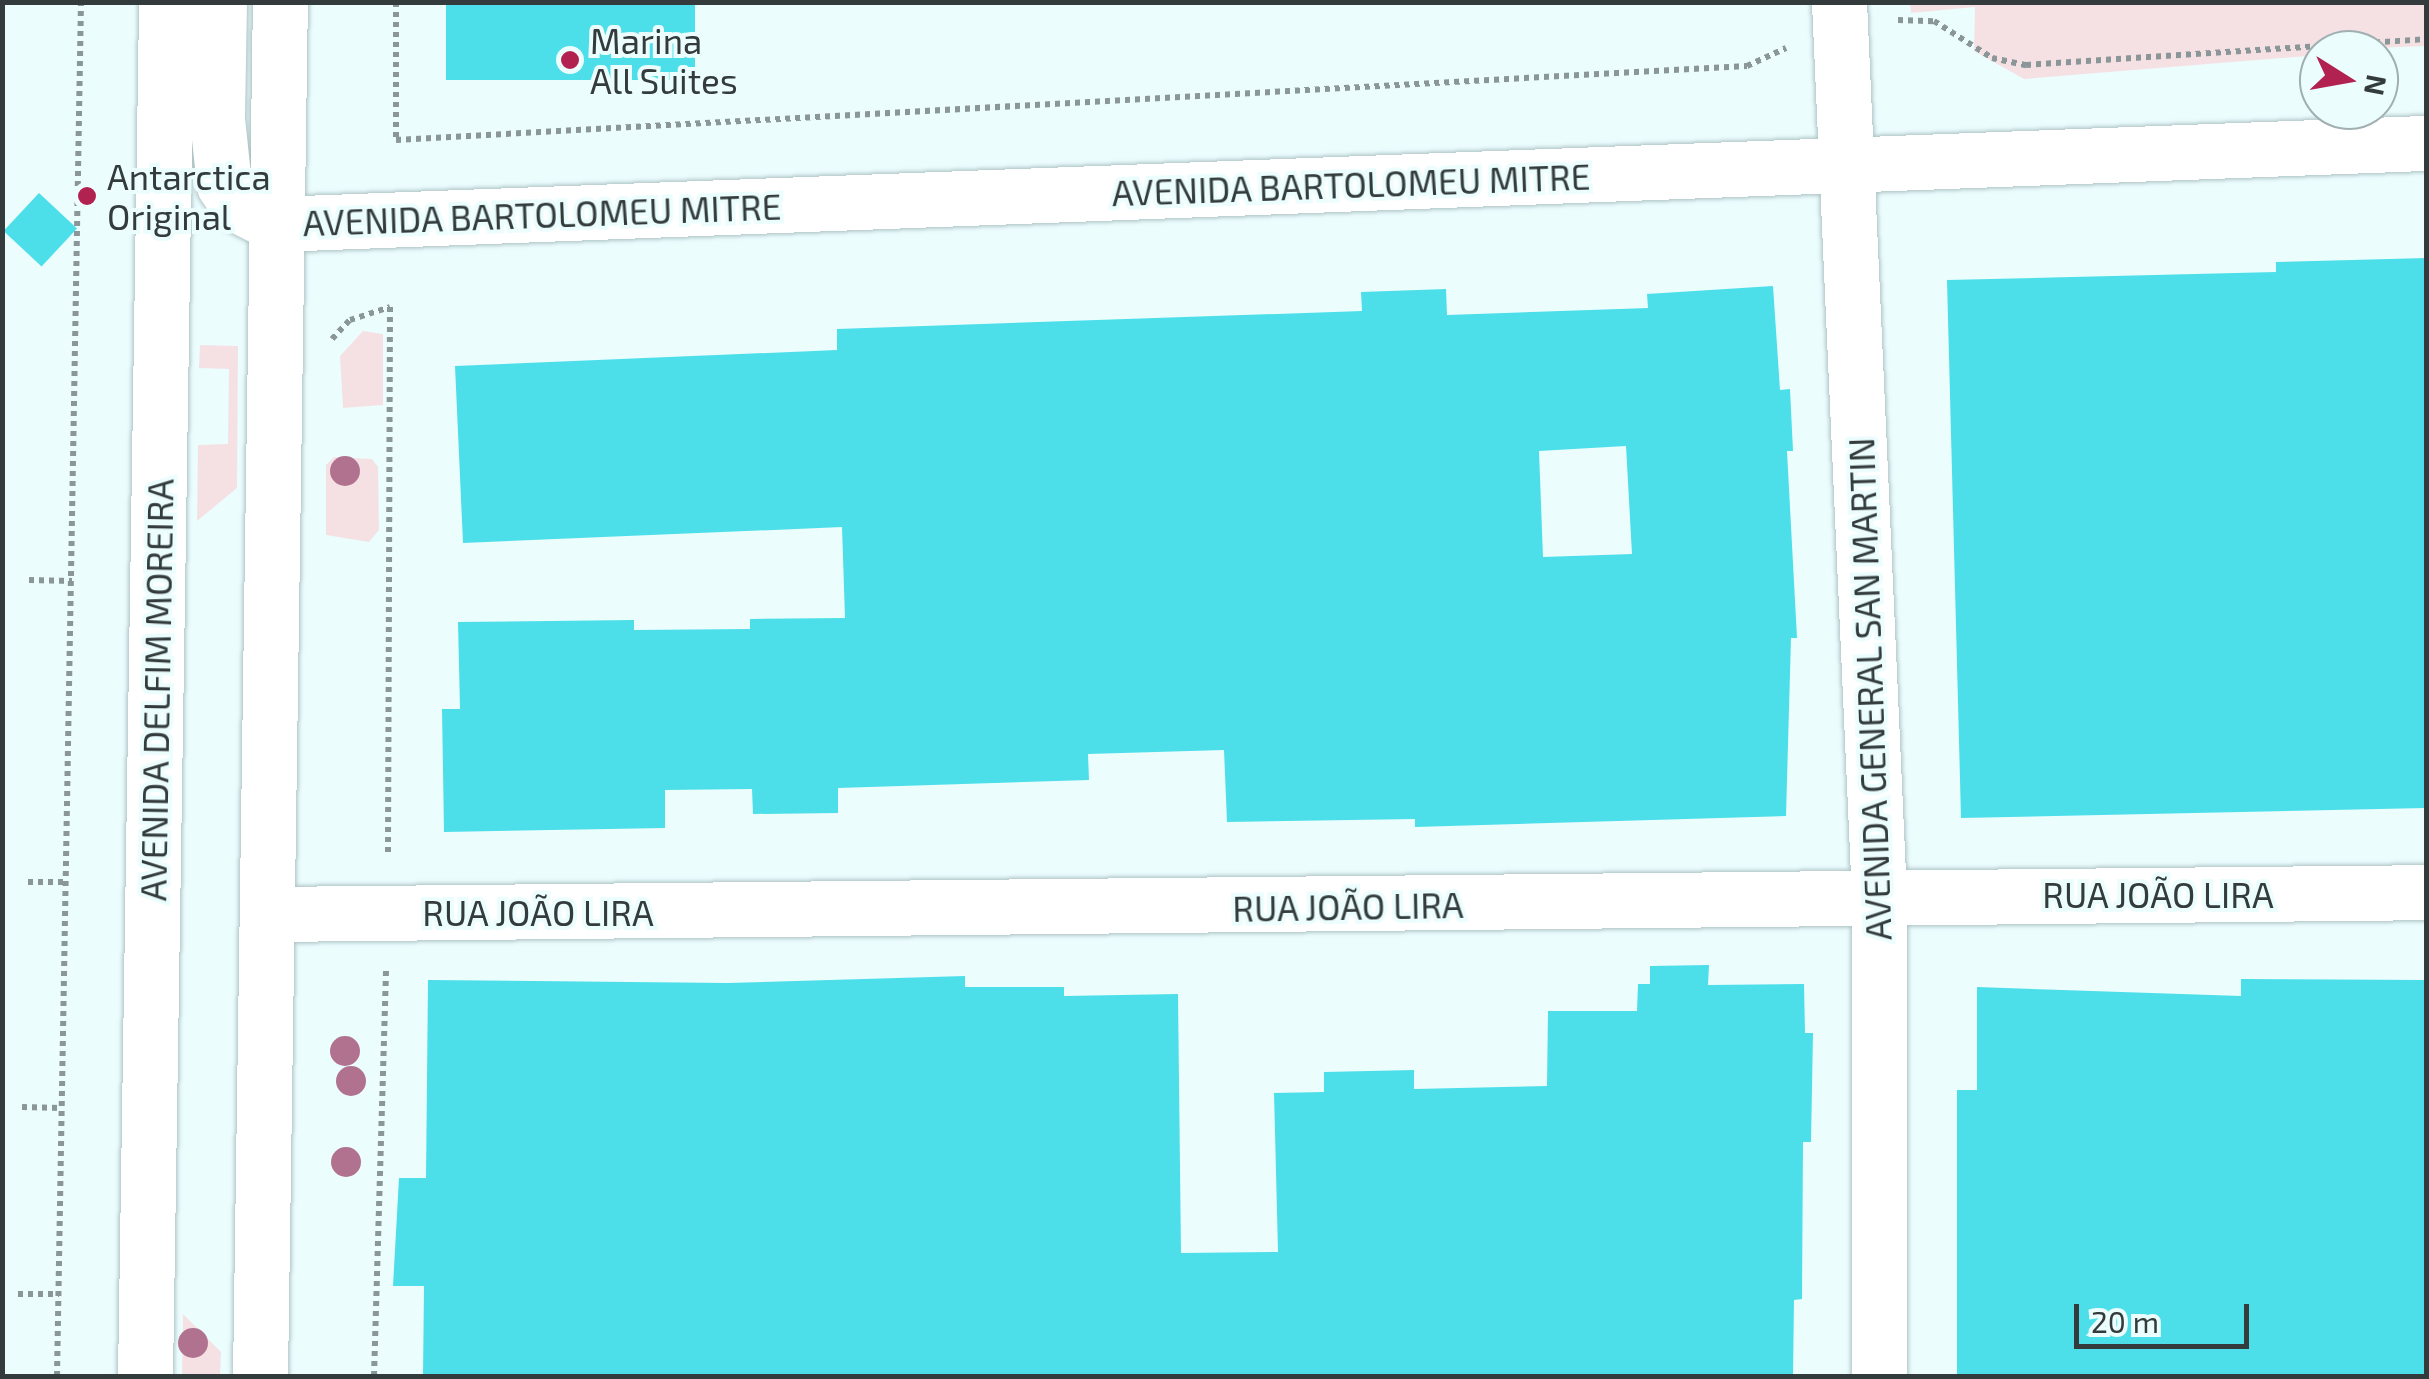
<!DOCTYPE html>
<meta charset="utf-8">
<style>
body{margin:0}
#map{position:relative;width:2429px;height:1379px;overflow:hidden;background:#ecfdfe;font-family:"Exo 2",sans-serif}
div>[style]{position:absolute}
.green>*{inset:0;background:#f5e1e4}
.building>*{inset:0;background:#4cdfea;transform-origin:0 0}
.path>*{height:6px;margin-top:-3px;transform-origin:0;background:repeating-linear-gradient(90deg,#8a9697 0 5px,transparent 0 10px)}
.roads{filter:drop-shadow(0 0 2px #aec3c5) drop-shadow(0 0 2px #aec3c5)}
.minor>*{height:55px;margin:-27.5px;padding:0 27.5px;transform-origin:27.5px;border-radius:27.5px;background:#fff}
.major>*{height:55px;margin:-27.5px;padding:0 27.5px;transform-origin:27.5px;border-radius:27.5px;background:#fff}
.highway>*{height:55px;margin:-27.5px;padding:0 27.5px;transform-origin:27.5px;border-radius:27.5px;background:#fff}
.trees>*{width:30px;height:30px;margin:-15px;border-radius:50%;background:#b0728e}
.dots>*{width:28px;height:28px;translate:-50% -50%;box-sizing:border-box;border:5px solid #ecfdfe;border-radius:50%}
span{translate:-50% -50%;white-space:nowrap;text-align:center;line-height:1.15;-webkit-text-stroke:8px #ecfdfe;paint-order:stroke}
.poi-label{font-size:35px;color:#333b3c}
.left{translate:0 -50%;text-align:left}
.street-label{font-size:35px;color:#333b3c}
.frame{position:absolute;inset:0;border:5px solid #333b3c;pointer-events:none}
.north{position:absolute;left:2299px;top:30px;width:100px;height:100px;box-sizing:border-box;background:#ecfdfe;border:2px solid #a2afb0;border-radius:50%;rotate:101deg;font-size:28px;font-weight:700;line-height:40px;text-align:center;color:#333b3c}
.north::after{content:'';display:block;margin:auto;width:35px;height:45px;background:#b22251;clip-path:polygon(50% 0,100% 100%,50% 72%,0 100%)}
.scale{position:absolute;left:2074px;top:1304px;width:175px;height:45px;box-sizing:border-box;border:5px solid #333b3c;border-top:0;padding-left:12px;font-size:30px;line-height:35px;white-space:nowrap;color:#333b3c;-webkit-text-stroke:8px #ecfdfe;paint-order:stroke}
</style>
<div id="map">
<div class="green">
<div style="clip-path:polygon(1910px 3px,2426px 3px,2426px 46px,2319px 50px,2319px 55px,2024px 79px,1974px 51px,1975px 7px,1911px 13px)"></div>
<div style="clip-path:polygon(363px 331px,383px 334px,383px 405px,343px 408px,340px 356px)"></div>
<div style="clip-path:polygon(200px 345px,238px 346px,237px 488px,197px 521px,198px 445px,228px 444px,229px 369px,199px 368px)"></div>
<div style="clip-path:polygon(334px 457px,372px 459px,378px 467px,379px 530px,369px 542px,326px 535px,326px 465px)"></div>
<div style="clip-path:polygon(183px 1314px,221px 1352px,220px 1376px,182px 1376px)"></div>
</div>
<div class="building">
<div style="left:446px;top:2px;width:249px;height:78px"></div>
<div style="left:39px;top:193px;width:52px;height:52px;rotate:43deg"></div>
<div style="clip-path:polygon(2426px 258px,2426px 808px,1961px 818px,1947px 280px,2276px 272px,2276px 262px)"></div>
<div style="clip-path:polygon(evenodd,1773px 286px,1780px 390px,1790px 389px,1793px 451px,1787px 451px,1797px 638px,1791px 638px,1786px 816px,1415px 827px,1415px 819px,1227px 822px,1224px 750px,1088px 754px,1089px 780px,838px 788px,838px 813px,753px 814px,752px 789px,665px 790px,665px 828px,444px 832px,442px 709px,460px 709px,458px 622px,634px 620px,634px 630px,750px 629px,750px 619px,845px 618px,842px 527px,463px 543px,455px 366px,837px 350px,837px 329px,1362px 311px,1361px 292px,1446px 289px,1447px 315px,1648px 308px,1647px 294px,1773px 286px,1626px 446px,1632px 554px,1543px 557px,1539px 451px,1626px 446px)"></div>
<div style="clip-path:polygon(1709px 965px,1708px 985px,1804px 984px,1805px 1033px,1813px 1033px,1811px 1142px,1803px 1142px,1802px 1299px,1794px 1300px,1793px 1376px,423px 1376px,424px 1286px,393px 1286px,399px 1178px,426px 1178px,428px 980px,728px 983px,965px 976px,965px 987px,1064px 987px,1064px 996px,1178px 994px,1181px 1253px,1278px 1252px,1274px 1093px,1324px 1092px,1324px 1072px,1414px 1070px,1414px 1089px,1547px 1086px,1548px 1011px,1637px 1011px,1638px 984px,1650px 984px,1650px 966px)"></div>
<div style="clip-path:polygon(2241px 979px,2426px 980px,2426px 1376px,1957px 1376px,1957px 1090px,1977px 1090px,1977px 987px,2241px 996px)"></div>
</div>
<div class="path">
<div style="left:396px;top:2px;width:138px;rotate:90deg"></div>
<div style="left:396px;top:140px;width:1353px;rotate:-3.14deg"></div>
<div style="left:1747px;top:66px;width:43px;rotate:-24.8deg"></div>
<div style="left:1898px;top:20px;width:36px;rotate:2deg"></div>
<div style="left:1934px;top:21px;width:69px;rotate:32.5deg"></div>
<div style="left:1992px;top:58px;width:35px;rotate:12deg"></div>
<div style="left:2026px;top:65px;width:401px;rotate:-3.7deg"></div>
<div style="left:332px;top:339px;width:26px;rotate:-47deg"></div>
<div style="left:350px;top:320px;width:42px;rotate:-18deg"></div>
<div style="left:390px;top:307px;width:549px;rotate:90.21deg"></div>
<div style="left:29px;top:580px;width:43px;rotate:1.3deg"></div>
<div style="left:28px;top:882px;width:37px"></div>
<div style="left:22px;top:1107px;width:40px;rotate:1.4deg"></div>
<div style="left:18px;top:1294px;width:41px"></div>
<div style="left:57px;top:1376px;width:1374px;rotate:-89deg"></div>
<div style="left:374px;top:1376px;width:406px;rotate:-88.3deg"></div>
</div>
<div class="roads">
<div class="minor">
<div style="left:269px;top:914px;width:2157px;rotate:-0.58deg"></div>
</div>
<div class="major">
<div style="left:1839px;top:2px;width:895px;rotate:87.44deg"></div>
<div style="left:1879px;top:896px;width:480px;rotate:90deg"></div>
<div style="left:276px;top:224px;width:2152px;rotate:-2.16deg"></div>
</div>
<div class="highway">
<div style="left:219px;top:2px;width:117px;rotate:91deg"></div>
<div style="left:217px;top:119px;width:66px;rotate:83.9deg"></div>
<div style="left:224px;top:185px;width:24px;rotate:55deg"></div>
<div style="left:238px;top:205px;width:42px;rotate:26.6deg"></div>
<div style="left:145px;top:1376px;width:1374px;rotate:-89.12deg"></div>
<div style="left:260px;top:1376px;width:1374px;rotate:-89.17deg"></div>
</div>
</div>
<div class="trees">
<div style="left:345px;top:471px"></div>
<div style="left:345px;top:1051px"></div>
<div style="left:351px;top:1081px"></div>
<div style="left:346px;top:1162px"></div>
<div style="left:193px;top:1343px"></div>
</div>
<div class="dots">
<div style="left:570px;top:60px;background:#b22251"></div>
<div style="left:87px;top:196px;background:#b22251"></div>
</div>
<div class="poi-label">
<span class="left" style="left:590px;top:60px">Marina<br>All Suites</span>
<span class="left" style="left:107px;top:196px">Antarctica<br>Original</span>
</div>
<div class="street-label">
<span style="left:1351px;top:184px;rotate:-2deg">AVENIDA BARTOLOMEU MITRE</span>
<span style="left:542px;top:214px;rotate:-2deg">AVENIDA BARTOLOMEU MITRE</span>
<span style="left:1869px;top:689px;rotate:-92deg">AVENIDA GENERAL SAN MARTIN</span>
<span style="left:156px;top:690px;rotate:-89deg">AVENIDA DELFIM MOREIRA</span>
<span style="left:2158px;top:894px">RUA JOÃO LIRA</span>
<span style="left:1348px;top:906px;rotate:-1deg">RUA JOÃO LIRA</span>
<span style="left:538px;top:912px">RUA JOÃO LIRA</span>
</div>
<div class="frame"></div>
<div class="north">N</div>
<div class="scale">20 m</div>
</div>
